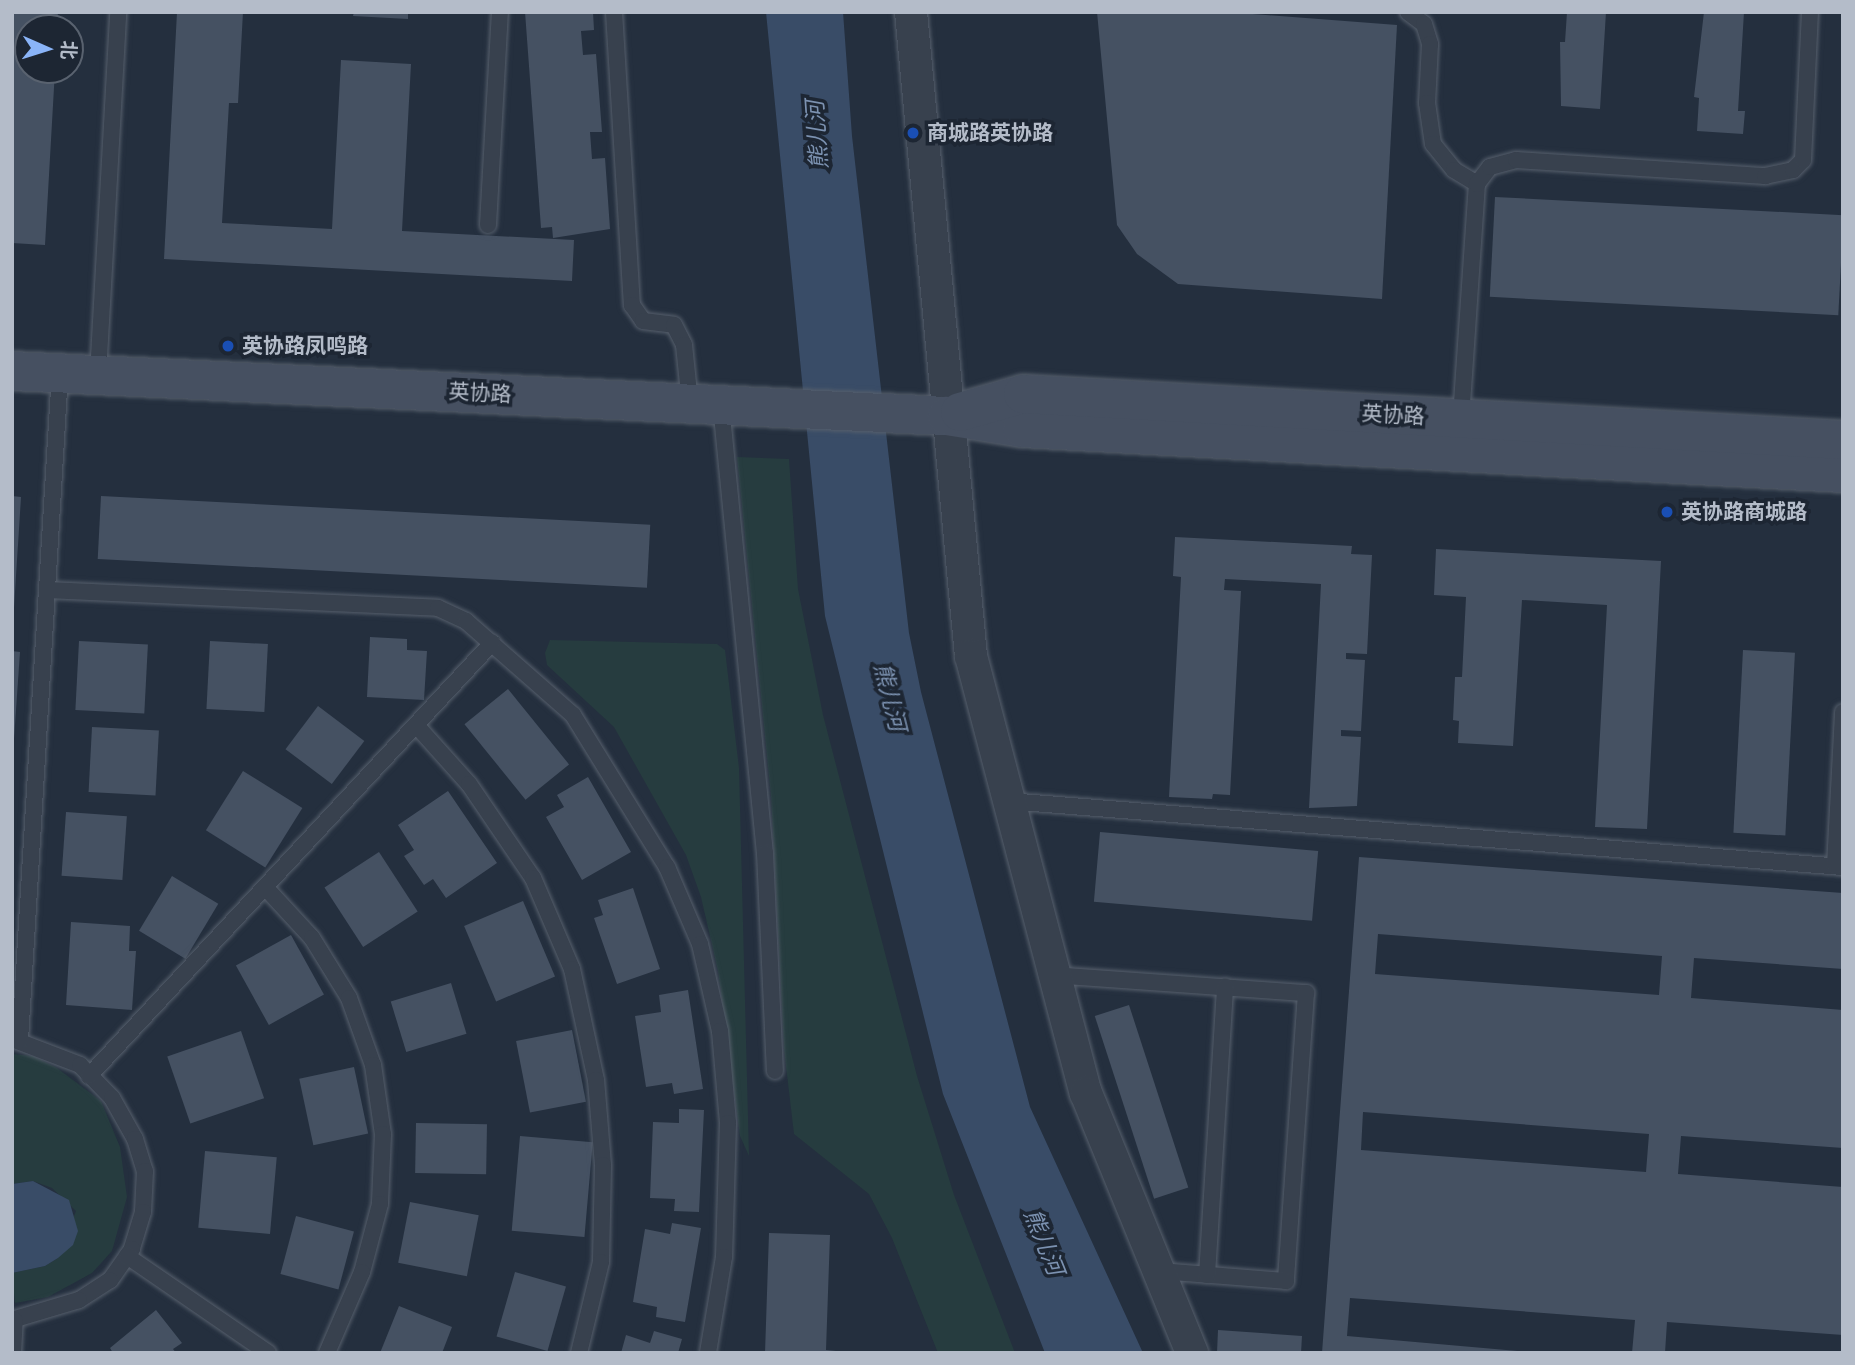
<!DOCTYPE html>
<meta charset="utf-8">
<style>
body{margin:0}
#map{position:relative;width:1855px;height:1365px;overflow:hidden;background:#242f3e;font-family:"DM Sans","Noto Sans SC",sans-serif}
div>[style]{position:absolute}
.green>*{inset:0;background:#263c3f}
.water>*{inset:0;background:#394c67}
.building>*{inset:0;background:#455162;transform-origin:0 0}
.roads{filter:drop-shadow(0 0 2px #565f6c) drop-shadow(0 0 2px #565f6c)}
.lane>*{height:16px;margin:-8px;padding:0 8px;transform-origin:8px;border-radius:8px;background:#38414e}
.street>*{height:32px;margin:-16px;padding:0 16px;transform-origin:16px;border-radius:16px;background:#38414e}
.secondary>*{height:38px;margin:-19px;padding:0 19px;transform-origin:19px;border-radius:19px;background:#465061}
.dots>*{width:19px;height:19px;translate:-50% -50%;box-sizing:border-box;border:4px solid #1d2633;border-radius:50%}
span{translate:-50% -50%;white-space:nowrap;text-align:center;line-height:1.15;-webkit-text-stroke:7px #1d2633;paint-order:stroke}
.poi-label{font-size:21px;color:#b4bcc9;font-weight:700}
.left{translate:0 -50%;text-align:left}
.street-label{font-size:21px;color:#b4bcc9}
.water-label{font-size:23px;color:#7c92b1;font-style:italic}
.frame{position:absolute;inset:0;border:14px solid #b4bcc9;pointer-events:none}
.north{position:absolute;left:14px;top:14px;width:70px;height:70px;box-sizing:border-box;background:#1d2633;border:2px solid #59626f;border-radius:50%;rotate:93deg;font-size:19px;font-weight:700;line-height:28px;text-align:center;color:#b4bcc9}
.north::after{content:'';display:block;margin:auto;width:24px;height:32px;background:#8ab4f8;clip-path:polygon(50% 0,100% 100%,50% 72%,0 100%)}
</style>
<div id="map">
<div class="green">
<div style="clip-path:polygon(737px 457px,789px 459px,798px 589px,823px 715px,917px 1076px,954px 1195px,1015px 1353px,938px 1353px,892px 1238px,869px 1194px,794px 1134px,784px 1049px,771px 796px)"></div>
<div style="clip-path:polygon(550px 640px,717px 644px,725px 650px,739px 768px,749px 1156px,740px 1136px,718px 971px,701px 897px,686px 855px,614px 727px,547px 665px,545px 653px)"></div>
<div style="clip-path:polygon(12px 1054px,33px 1056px,57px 1068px,101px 1101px,120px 1147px,127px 1197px,112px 1251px,92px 1273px,48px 1297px,15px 1303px,12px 1273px,45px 1266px,58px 1258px,76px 1211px,52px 1188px,33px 1181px,12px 1184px)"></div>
</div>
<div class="water">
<div style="clip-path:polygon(766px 12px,843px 12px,852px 136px,909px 633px,921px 692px,1030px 1107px,1143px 1353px,1045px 1353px,943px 1094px,825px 616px)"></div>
<div style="clip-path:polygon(33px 1181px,69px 1200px,78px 1231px,73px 1245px,58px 1258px,45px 1266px,12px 1273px,12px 1184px)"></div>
</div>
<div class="building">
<div style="clip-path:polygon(12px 12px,58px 12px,57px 28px,28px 28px,28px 70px,55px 70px,45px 245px,12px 243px)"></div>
<div style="clip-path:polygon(177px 12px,243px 12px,238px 103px,229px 103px,222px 223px,332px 229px,341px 60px,411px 64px,402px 231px,574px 240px,572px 281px,164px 259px)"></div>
<div style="clip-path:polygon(354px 12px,408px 12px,408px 19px,353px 16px)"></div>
<div style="clip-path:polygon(525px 12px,593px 12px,594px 30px,581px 31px,583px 55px,596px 54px,602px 132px,590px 132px,592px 159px,605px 158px,610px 229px,553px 238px,552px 227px,541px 228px)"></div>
<div style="clip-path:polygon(1097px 12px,1227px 12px,1397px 25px,1382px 299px,1178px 284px,1137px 254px,1117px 225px)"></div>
<div style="clip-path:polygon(1567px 12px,1606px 12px,1600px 109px,1561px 106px,1560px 42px,1565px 42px)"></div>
<div style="clip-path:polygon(1704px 12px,1744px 12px,1738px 111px,1745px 111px,1743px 134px,1697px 131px,1699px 98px,1694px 97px)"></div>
<div style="left:1495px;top:197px;width:349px;height:100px;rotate:3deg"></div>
<div style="clip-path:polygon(12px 496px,21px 497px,14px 608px,12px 608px)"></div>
<div style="left:101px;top:496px;width:550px;height:63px;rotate:3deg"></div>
<div style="clip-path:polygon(1175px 537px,1352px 546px,1351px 554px,1372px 555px,1367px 654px,1346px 653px,1346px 659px,1365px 660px,1361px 731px,1341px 730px,1341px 736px,1361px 737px,1357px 806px,1309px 808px,1321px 584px,1225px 579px,1224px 590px,1241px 591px,1230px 795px,1213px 794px,1212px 799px,1169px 797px,1181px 577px,1173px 576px)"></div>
<div style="clip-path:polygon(1436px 549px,1661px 561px,1647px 829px,1595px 827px,1607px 605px,1522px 600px,1513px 746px,1458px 743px,1459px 721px,1453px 720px,1455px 677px,1462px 677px,1466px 597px,1434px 595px)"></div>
<div style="clip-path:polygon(370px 637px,407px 639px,407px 650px,427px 651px,424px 700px,367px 697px)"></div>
<div style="left:79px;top:641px;width:69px;height:69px;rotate:3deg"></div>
<div style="left:210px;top:641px;width:58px;height:68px;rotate:3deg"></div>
<div style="left:1743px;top:650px;width:52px;height:183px;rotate:3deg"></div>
<div style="clip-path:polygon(12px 651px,20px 652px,14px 739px,12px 739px)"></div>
<div style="left:508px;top:689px;width:97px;height:56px;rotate:51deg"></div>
<div style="left:318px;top:706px;width:58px;height:54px;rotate:37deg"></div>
<div style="left:92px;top:727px;width:67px;height:65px;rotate:3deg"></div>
<div style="left:243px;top:771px;width:70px;height:70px;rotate:32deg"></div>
<div style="clip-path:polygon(588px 777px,631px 852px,582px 880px,546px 817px,564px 807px,557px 795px)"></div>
<div style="clip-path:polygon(448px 791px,497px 863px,446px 898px,433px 879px,424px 885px,404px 856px,414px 850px,398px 825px)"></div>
<div style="left:66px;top:812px;width:61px;height:64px;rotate:4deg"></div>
<div style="left:1100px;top:832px;width:219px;height:70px;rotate:5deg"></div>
<div style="left:379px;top:852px;width:71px;height:65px;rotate:57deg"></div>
<div style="clip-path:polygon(evenodd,1359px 857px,1843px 893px,1843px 969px,1694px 958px,1691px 998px,1843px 1010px,1843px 1148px,1681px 1136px,1678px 1174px,1843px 1187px,1843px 1335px,1667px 1322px,1665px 1353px,1632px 1353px,1635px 1320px,1350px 1298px,1347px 1336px,1539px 1353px,1322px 1353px,1359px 857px,1378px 934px,1662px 956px,1659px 995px,1375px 974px,1378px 934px,1359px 857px,1363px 1112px,1649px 1134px,1646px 1172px,1361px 1150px,1363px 1112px)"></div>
<div style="left:172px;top:876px;width:54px;height:64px;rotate:31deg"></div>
<div style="clip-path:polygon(633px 888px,660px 969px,617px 984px,594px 918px,603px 915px,598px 900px)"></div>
<div style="left:523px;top:901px;width:82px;height:64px;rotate:67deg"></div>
<div style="clip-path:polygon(71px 922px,130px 926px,129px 951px,136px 951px,132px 1010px,66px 1005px)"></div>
<div style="left:291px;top:935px;width:68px;height:63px;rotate:61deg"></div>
<div style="left:451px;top:983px;width:53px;height:63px;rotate:73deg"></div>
<div style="clip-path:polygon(688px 990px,703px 1089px,674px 1094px,672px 1083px,646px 1087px,635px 1016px,661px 1012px,659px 995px)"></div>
<div style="left:1129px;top:1005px;width:192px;height:36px;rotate:72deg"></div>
<div style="left:572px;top:1030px;width:73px;height:57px;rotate:79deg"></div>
<div style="left:241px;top:1031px;width:71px;height:78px;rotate:71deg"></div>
<div style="left:354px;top:1067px;width:68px;height:56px;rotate:78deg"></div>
<div style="clip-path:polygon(679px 1109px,704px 1110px,699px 1212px,674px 1211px,675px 1199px,650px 1198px,653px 1122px,679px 1123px)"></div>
<div style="left:416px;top:1123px;width:71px;height:50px;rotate:1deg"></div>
<div style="left:520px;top:1136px;width:73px;height:95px;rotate:5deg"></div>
<div style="left:205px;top:1151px;width:72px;height:77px;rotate:5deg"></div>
<div style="left:410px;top:1202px;width:70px;height:62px;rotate:11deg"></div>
<div style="left:296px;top:1216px;width:60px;height:60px;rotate:15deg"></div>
<div style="clip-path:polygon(672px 1223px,701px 1228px,685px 1322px,656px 1317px,657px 1307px,633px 1302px,645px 1229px,670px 1234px)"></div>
<div style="clip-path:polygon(769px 1233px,830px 1235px,826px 1350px,856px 1353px,765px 1353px)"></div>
<div style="left:515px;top:1272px;width:53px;height:67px;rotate:16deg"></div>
<div style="clip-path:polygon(399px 1306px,452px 1327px,442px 1353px,380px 1353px)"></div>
<div style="clip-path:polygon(156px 1310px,182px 1343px,173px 1349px,176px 1353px,113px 1353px,110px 1348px)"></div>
<div style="clip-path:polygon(1218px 1330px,1302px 1336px,1301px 1353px,1217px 1353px)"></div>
<div style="clip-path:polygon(654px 1331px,682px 1339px,678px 1353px,621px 1353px,626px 1335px,650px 1343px)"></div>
</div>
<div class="roads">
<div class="lane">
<div style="left:614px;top:12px;width:294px;rotate:86.5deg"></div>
<div style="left:632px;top:305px;width:19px;rotate:55deg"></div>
<div style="left:643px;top:321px;width:31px;rotate:7deg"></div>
<div style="left:674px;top:325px;width:22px;rotate:63deg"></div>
<div style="left:684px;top:345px;width:58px;rotate:84.1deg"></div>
<div style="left:1408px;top:12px;width:20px;rotate:37deg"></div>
<div style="left:1424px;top:24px;width:21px;rotate:73deg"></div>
<div style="left:1430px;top:44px;width:59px;rotate:92.9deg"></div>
<div style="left:1427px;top:103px;width:41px;rotate:81.7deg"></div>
<div style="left:1433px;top:144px;width:33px;rotate:51deg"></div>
<div style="left:1454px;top:170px;width:27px;rotate:31deg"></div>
<div style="left:488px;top:225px;width:213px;rotate:-86.8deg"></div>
<div style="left:98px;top:375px;width:364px;rotate:-86.8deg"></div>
<div style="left:721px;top:405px;width:450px;rotate:84.4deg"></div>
<div style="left:765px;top:853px;width:218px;rotate:87.4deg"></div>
<div style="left:1461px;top:418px;width:235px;rotate:-86.1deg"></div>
<div style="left:1477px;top:184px;width:21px;rotate:-53deg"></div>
<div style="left:1490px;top:167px;width:27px;rotate:-15deg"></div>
<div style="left:1516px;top:160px;width:250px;rotate:3.7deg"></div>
<div style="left:1765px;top:176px;width:29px;rotate:-12deg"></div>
<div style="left:1793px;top:170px;width:14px;rotate:-45deg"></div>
<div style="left:1803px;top:160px;width:148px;rotate:-87.3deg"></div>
<div style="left:47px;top:590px;width:391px;rotate:2.6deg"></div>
<div style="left:438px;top:608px;width:31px;rotate:25deg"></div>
<div style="left:466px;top:621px;width:142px;rotate:41.3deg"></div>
<div style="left:573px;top:715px;width:179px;rotate:58.3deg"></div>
<div style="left:667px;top:867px;width:84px;rotate:66.8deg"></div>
<div style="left:700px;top:944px;width:89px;rotate:77.1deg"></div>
<div style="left:720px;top:1031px;width:92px;rotate:85deg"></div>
<div style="left:728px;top:1123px;width:134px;rotate:91.7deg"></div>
<div style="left:724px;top:1257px;width:97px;rotate:99.5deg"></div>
<div style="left:416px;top:725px;width:79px;rotate:48.1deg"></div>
<div style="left:469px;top:784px;width:114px;rotate:55.8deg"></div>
<div style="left:533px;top:878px;width:99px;rotate:66.8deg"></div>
<div style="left:572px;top:969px;width:114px;rotate:77.8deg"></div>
<div style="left:596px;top:1080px;width:85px;rotate:85.3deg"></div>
<div style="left:603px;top:1165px;width:97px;rotate:91.2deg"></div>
<div style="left:601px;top:1262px;width:94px;rotate:103.6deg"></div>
<div style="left:1008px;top:801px;width:838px;rotate:4.52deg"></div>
<div style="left:1835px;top:866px;width:154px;rotate:-87deg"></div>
<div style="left:265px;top:887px;width:69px;rotate:47.3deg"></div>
<div style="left:312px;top:938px;width:70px;rotate:58.3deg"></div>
<div style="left:349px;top:998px;width:71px;rotate:70.3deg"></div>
<div style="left:373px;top:1065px;width:70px;rotate:81.8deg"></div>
<div style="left:383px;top:1134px;width:70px;rotate:92.5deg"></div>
<div style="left:380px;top:1204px;width:70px;rotate:104.8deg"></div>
<div style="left:362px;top:1272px;width:88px;rotate:113.4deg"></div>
<div style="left:1053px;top:975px;width:254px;rotate:4.1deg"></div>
<div style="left:1306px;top:993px;width:289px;rotate:94deg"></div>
<div style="left:1286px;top:1281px;width:128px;rotate:-175.5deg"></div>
<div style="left:12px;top:1039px;width:73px;rotate:20.9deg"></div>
<div style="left:80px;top:1065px;width:46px;rotate:45.9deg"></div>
<div style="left:112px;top:1098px;width:47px;rotate:60.7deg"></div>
<div style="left:135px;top:1139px;width:34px;rotate:73deg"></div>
<div style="left:145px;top:1171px;width:41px;rotate:92.8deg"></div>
<div style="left:143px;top:1212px;width:39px;rotate:107deg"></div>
<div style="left:132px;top:1249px;width:38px;rotate:125deg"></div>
<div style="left:110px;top:1280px;width:37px;rotate:147deg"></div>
<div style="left:79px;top:1300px;width:70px;rotate:163.4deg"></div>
<div style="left:20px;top:1040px;width:668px;rotate:-86.57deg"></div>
<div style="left:89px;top:1076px;width:592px;rotate:-47.06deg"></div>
<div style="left:127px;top:1256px;width:171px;rotate:34.5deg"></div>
<div style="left:1207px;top:1275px;width:289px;rotate:-86.4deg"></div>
<div style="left:13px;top:1353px;width:33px;rotate:-87deg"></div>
</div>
<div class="street">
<div style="left:911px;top:12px;width:647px;rotate:84.68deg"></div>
<div style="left:971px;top:656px;width:452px;rotate:75.3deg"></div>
<div style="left:1086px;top:1093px;width:281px;rotate:67.8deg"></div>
</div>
<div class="secondary">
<div style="left:12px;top:371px;width:936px;rotate:2.76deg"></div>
<div style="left:947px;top:416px;width:76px;rotate:9.1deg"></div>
<div style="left:1022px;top:428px;width:822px;rotate:3.14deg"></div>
<div style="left:960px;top:412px;width:66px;rotate:-15.9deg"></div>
<div style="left:1023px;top:394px;width:821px;rotate:3.21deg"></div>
</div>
</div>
<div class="dots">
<div style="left:913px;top:133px;background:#1a4fb4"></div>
<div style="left:228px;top:346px;background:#1a4fb4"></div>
<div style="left:1667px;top:512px;background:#1a4fb4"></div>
</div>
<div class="poi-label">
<span class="left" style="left:927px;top:133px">商城路英协路</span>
<span class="left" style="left:242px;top:346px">英协路凤鸣路</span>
<span class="left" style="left:1681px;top:512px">英协路商城路</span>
</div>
<div class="street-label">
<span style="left:480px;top:393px;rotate:3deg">英协路</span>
<span style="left:1393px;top:415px;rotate:3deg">英协路</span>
</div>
<div class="water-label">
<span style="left:817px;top:135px;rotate:-94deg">熊儿河</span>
<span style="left:890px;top:697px;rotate:76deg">熊儿河</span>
<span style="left:1044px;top:1242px;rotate:68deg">熊儿河</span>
</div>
<div class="frame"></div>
<div class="north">北</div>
</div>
